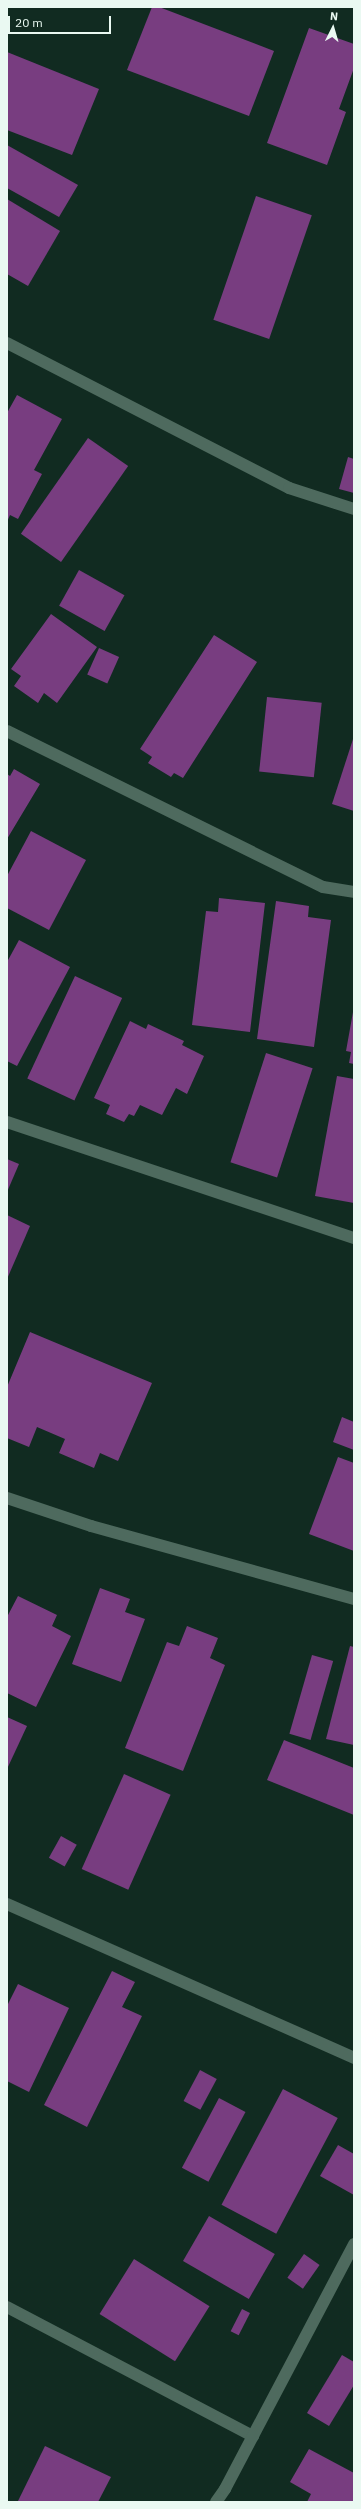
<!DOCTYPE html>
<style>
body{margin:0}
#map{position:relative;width:361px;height:2509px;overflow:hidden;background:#112b21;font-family:"IBM Plex Sans",sans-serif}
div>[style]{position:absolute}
.building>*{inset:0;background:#783d80;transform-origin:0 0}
.street>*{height:12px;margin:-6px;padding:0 6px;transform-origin:6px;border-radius:6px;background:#4e6a5e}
span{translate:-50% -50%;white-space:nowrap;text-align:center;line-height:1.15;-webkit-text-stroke:3px #112b21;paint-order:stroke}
.frame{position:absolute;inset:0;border:8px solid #eaf9f2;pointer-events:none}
.north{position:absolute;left:313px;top:8px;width:40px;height:40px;-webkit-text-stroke:3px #112b21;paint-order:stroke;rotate:5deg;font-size:11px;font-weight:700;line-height:16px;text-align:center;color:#eaf9f2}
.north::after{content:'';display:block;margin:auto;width:14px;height:18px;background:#eaf9f2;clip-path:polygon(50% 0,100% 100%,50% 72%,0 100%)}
.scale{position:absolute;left:8px;top:16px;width:103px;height:18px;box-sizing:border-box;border:2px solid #eaf9f2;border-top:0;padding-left:5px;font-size:12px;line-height:14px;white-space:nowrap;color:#eaf9f2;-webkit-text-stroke:3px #112b21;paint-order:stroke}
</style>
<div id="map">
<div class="building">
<div style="clip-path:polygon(152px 7px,159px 7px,274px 51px,249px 116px,127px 70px)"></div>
<div style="clip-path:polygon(309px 28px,354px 44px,354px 68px,339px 109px,346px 112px,327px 165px,267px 143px)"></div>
<div style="clip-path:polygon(7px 52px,99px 89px,72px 155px,7px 130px)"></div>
<div style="clip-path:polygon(7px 145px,78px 185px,59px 217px,7px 188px)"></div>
<div style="left:256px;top:196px;width:59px;height:131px;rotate:19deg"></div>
<div style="clip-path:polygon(7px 199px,60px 231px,28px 286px,7px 274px)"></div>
<div style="clip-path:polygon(17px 395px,62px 419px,34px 470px,42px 474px,18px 519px,10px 515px,7px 522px,7px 413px)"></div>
<div style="left:88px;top:438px;width:49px;height:117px;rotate:35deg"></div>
<div style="clip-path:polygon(348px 457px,354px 459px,354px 493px,339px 489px)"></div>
<div style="left:79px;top:570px;width:52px;height:41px;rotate:29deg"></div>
<div style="clip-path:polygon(51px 614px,97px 647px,57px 703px,44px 693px,38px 703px,14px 686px,21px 676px,11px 669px)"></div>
<div style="clip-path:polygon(214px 635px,257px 662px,183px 778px,174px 773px,171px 777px,148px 763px,152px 757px,140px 749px)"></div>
<div style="left:99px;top:648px;width:22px;height:29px;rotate:24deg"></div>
<div style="left:267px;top:697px;width:55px;height:75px;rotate:6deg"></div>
<div style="clip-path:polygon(354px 736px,354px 811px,332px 804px)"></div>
<div style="clip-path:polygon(14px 769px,40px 784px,7px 839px,7px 774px,10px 776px)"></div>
<div style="clip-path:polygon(31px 831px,86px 860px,49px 930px,7px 908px,7px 876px)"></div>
<div style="clip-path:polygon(219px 898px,265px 903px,250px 1032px,192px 1025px,206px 911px,218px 912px)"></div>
<div style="clip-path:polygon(276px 901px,309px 906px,308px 917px,331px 920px,314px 1047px,257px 1039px)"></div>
<div style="clip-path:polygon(19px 940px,70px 967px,17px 1066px,7px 1061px,7px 962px)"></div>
<div style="left:75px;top:976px;width:52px;height:113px;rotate:25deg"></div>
<div style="clip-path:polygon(353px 1012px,354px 1012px,354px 1064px,349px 1063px,351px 1052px,346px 1051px)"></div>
<div style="clip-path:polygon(130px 1021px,146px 1029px,148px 1024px,184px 1041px,182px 1045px,204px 1056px,187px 1094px,176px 1088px,162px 1115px,140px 1105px,134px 1116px,129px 1114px,124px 1122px,106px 1114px,110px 1105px,94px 1098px)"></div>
<div style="left:266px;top:1053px;width:49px;height:115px;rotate:18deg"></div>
<div style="clip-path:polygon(337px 1076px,354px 1079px,354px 1203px,315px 1196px)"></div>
<div style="clip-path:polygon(7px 1159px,19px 1164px,7px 1192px)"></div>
<div style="clip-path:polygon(7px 1215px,30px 1226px,7px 1279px)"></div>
<div style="clip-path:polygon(30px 1332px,152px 1383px,118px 1461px,100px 1453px,94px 1468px,59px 1453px,65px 1439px,37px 1427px,29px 1447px,7px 1438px,7px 1387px)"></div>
<div style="clip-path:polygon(342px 1417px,354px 1422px,354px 1450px,333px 1442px)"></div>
<div style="clip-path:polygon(338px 1457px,354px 1463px,354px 1551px,309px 1534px)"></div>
<div style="clip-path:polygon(100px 1588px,130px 1599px,125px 1612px,145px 1619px,121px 1682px,72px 1664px)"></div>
<div style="clip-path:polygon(18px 1596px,57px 1615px,52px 1626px,71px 1636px,36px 1707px,7px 1693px,7px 1617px)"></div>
<div style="clip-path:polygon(187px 1626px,218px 1638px,210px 1658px,225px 1665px,183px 1771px,125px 1748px,167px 1642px,179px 1646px)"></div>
<div style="clip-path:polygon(350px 1646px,354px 1647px,354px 1745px,326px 1739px)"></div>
<div style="left:312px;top:1655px;width:22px;height:82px;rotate:16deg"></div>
<div style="clip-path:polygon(7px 1717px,27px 1726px,7px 1769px)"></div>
<div style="clip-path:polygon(284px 1740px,354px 1768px,354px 1815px,267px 1780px)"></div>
<div style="left:124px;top:1774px;width:51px;height:104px;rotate:24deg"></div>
<div style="left:61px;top:1836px;width:18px;height:25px;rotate:29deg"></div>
<div style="clip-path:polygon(112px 1971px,135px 1982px,122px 2007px,142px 2016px,87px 2127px,44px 2105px)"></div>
<div style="clip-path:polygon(18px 1984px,69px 2008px,29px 2092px,7px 2081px,7px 2006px)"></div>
<div style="left:200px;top:2070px;width:19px;height:35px;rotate:28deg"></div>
<div style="left:283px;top:2089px;width:62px;height:131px;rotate:28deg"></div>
<div style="left:219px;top:2098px;width:30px;height:79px;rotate:28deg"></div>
<div style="clip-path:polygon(338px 2145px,354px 2154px,354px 2195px,320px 2176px)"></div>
<div style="left:209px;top:2216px;width:76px;height:52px;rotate:30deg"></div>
<div style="left:304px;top:2254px;width:19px;height:29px;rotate:35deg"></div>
<div style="left:134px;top:2259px;width:89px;height:65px;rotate:32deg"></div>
<div style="left:242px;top:2309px;width:9px;height:25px;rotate:27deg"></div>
<div style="clip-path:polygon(342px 2355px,354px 2362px,354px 2385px,329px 2426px,307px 2413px)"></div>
<div style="clip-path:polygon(45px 2446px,111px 2477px,98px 2502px,18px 2501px)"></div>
<div style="clip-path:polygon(309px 2449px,354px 2473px,354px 2502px,307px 2502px,311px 2494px,290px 2482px)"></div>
</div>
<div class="street">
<div style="left:7px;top:343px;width:317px;rotate:27.2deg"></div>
<div style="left:289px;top:488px;width:68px;rotate:17.9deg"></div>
<div style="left:7px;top:731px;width:352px;rotate:26.3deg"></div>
<div style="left:323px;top:887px;width:31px;rotate:9deg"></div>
<div style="left:7px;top:1122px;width:366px;rotate:18.5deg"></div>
<div style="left:7px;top:1498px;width:89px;rotate:18.4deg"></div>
<div style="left:91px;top:1526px;width:273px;rotate:15.5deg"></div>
<div style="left:7px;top:1904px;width:380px;rotate:23.9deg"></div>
<div style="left:7px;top:2307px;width:278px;rotate:27.7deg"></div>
<div style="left:216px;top:2502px;width:16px;rotate:-55deg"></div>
<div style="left:225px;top:2489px;width:277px;rotate:-62.2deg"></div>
</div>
<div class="frame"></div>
<div class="north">N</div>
<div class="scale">20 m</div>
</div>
